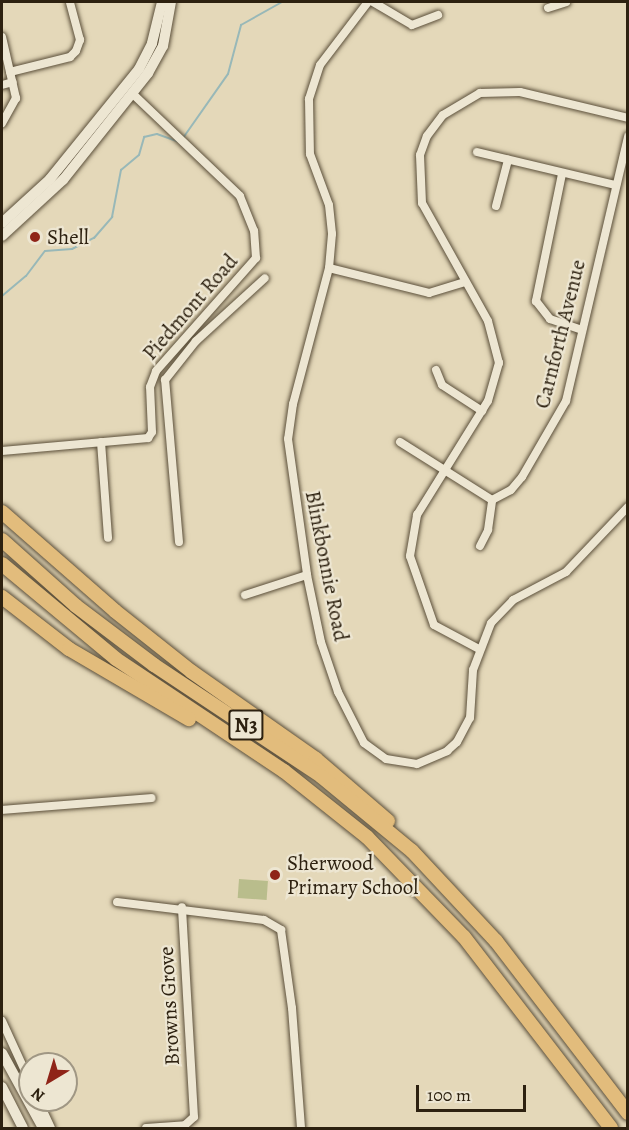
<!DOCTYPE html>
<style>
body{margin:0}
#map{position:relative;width:629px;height:1130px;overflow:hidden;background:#e4d8b9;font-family:Alegreya,serif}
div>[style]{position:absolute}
.green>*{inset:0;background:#b9bd8c;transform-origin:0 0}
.stream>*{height:2px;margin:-1px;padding:0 1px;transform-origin:1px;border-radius:1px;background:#98b8b8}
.roads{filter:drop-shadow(0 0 2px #5b4f3a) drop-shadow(0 0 2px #5b4f3a)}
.street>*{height:8px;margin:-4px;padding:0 4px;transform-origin:4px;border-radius:4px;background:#ede6d2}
.secondary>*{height:10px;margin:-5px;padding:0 5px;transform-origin:5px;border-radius:5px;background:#ede6d2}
.highway>*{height:14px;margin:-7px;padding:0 7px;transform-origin:7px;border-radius:7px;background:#e2bc7c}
.dots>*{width:16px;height:16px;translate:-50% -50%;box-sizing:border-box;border:3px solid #ede6d2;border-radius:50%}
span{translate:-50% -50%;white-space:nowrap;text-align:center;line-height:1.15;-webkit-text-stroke:4.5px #ede6d2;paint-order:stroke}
.shield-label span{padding:2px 4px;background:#ede6d2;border:2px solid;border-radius:4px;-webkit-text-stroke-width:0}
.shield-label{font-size:20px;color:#2d2110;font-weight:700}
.poi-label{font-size:21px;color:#2d2110}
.left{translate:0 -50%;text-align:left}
.street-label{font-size:21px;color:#2d2110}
.frame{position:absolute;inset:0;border:3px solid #2d2110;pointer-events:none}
.north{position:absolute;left:18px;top:1052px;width:60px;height:60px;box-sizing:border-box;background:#ede6d2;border:2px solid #a09784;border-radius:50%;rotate:218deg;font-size:16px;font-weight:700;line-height:24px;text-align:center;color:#2d2110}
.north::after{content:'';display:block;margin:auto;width:21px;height:27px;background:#8f2418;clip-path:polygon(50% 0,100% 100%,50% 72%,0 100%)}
.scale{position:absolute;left:416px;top:1085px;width:110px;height:27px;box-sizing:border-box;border:3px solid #2d2110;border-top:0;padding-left:8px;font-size:18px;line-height:21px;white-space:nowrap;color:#2d2110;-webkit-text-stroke:4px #ede6d2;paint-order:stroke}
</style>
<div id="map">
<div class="green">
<div style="left:239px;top:879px;width:29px;height:19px;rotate:4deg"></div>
</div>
<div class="stream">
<div style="left:183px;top:138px;width:78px;rotate:-54.9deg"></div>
<div style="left:228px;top:74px;width:51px;rotate:-75.1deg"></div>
<div style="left:241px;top:25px;width:47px;rotate:-29.3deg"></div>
<div style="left:2px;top:296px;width:31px;rotate:-40deg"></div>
<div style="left:26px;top:276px;width:31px;rotate:-53deg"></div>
<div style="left:45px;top:251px;width:27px;rotate:-4deg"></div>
<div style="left:72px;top:249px;width:25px;rotate:-27deg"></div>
<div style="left:94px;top:238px;width:28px;rotate:-49deg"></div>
<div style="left:112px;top:217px;width:48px;rotate:-79.2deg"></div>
<div style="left:121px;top:170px;width:23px;rotate:-40deg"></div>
<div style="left:139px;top:155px;width:19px;rotate:-74deg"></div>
<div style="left:144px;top:137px;width:13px;rotate:-13deg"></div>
<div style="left:157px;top:134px;width:23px;rotate:20deg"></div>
</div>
<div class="roads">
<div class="street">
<div style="left:368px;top:2px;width:79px;rotate:127.3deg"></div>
<div style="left:320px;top:65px;width:36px;rotate:108deg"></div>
<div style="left:309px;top:99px;width:55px;rotate:89deg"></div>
<div style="left:310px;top:154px;width:54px;rotate:69.6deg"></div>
<div style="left:329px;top:205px;width:29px;rotate:84deg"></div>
<div style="left:332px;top:234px;width:34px;rotate:95deg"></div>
<div style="left:329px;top:268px;width:141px;rotate:104.8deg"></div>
<div style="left:293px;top:404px;width:35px;rotate:98deg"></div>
<div style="left:288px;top:439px;width:137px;rotate:82deg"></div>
<div style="left:307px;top:575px;width:68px;rotate:78.2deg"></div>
<div style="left:321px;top:642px;width:53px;rotate:71.2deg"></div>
<div style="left:338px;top:692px;width:57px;rotate:63deg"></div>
<div style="left:364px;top:743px;width:27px;rotate:36deg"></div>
<div style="left:386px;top:759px;width:31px;rotate:9deg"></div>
<div style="left:417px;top:764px;width:33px;rotate:-23deg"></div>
<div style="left:447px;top:751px;width:13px;rotate:-42deg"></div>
<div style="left:457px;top:742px;width:27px;rotate:-62deg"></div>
<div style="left:470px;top:718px;width:48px;rotate:-86.4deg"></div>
<div style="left:473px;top:670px;width:50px;rotate:-69deg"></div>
<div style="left:491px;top:623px;width:32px;rotate:-46deg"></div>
<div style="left:513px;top:600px;width:60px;rotate:-27.8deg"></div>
<div style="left:566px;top:572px;width:90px;rotate:-46.4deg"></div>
<div style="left:373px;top:2px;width:45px;rotate:30.5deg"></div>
<div style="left:412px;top:25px;width:28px;rotate:-21deg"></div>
<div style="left:548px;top:8px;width:19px;rotate:-18deg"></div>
<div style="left:2px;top:37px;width:63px;rotate:77.1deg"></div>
<div style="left:16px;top:98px;width:29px;rotate:119deg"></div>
<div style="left:10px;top:72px;width:62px;rotate:-14deg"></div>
<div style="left:70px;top:57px;width:8px;rotate:-45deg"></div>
<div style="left:76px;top:51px;width:12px;rotate:-70deg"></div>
<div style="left:80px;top:40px;width:39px;rotate:-105deg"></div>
<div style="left:2px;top:85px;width:11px;rotate:-15deg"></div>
<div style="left:477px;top:152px;width:143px;rotate:13.4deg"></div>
<div style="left:562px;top:174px;width:130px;rotate:101.6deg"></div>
<div style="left:536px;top:301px;width:23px;rotate:52deg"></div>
<div style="left:550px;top:319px;width:34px;rotate:19deg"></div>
<div style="left:496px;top:206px;width:48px;rotate:-75.4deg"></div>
<div style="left:329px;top:268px;width:103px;rotate:14deg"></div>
<div style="left:429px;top:293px;width:38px;rotate:-17deg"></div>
<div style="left:436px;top:370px;width:16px;rotate:68deg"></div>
<div style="left:442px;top:385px;width:48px;rotate:33deg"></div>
<div style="left:101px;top:442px;width:96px;rotate:85.8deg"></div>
<div style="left:400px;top:442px;width:109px;rotate:32.2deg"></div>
<div style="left:492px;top:500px;width:21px;rotate:-28deg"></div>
<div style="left:511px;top:490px;width:17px;rotate:-50deg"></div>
<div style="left:522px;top:477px;width:88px;rotate:-59.9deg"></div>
<div style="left:566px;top:401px;width:272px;rotate:-76.8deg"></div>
<div style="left:2px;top:451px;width:147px;rotate:-5.1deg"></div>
<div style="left:148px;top:438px;width:7px;rotate:-56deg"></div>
<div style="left:152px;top:432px;width:45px;rotate:-92.5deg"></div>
<div style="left:150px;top:387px;width:17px;rotate:-69deg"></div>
<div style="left:156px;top:371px;width:151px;rotate:-48.5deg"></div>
<div style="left:256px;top:258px;width:27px;rotate:-94deg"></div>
<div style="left:254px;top:231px;width:38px;rotate:-112deg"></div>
<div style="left:240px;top:196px;width:149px;rotate:-136.4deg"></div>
<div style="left:179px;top:542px;width:163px;rotate:-94.9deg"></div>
<div style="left:165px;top:380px;width:50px;rotate:-51.5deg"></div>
<div style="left:196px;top:341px;width:93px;rotate:-42.4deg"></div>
<div style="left:480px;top:546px;width:18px;rotate:-63deg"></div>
<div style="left:488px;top:530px;width:30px;rotate:-82deg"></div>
<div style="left:245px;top:595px;width:65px;rotate:-17.9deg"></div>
<div style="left:479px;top:649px;width:51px;rotate:-151.9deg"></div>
<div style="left:434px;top:625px;width:73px;rotate:-109.2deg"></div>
<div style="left:410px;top:556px;width:42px;rotate:-80.3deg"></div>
<div style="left:417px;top:515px;width:134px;rotate:-58.1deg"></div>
<div style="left:488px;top:401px;width:40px;rotate:-74deg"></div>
<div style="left:499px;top:363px;width:43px;rotate:-104.7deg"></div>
<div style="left:488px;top:321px;width:135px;rotate:-119.2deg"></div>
<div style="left:422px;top:203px;width:48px;rotate:-92.4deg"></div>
<div style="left:420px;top:155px;width:20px;rotate:-70deg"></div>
<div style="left:427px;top:136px;width:26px;rotate:-53deg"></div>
<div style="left:443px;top:115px;width:43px;rotate:-30.7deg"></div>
<div style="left:480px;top:93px;width:40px;rotate:-1.4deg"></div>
<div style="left:520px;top:92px;width:111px;rotate:13.5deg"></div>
<div style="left:2px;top:810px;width:150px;rotate:-4.6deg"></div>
<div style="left:117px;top:902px;width:148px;rotate:7deg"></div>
<div style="left:264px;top:920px;width:20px;rotate:30deg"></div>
<div style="left:281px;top:930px;width:79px;rotate:82deg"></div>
<div style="left:292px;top:1008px;width:120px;rotate:85.7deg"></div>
<div style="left:2px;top:1021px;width:67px;rotate:65.3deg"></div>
<div style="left:38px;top:1100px;width:31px;rotate:65deg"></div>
<div style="left:146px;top:1128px;width:39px;rotate:-4deg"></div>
<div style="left:185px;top:1125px;width:12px;rotate:-42deg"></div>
<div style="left:194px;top:1117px;width:210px;rotate:-93.3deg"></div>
</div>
<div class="secondary">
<div style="left:2px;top:223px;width:65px;rotate:-42.5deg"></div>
<div style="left:50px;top:179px;width:141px;rotate:-51deg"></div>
<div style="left:139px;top:69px;width:29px;rotate:-63deg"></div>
<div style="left:152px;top:43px;width:42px;rotate:-76.3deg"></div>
<div style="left:2px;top:236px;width:83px;rotate:-42.6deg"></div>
<div style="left:63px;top:180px;width:137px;rotate:-51.5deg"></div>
<div style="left:148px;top:73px;width:31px;rotate:-61deg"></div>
<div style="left:163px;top:46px;width:45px;rotate:-79.7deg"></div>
<div style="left:2px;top:1053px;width:85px;rotate:61.3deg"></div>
<div style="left:2px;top:1087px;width:46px;rotate:62.9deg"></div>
</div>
<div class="highway">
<div style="left:2px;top:512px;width:150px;rotate:41.2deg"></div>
<div style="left:115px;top:611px;width:98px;rotate:38.4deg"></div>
<div style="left:192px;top:672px;width:151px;rotate:35.1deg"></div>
<div style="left:316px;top:759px;width:95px;rotate:40.7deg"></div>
<div style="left:2px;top:540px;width:99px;rotate:41.7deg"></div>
<div style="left:76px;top:606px;width:98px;rotate:37.1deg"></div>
<div style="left:154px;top:665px;width:201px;rotate:33.6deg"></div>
<div style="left:321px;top:776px;width:118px;rotate:39.5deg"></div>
<div style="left:412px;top:851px;width:123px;rotate:47deg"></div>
<div style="left:496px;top:941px;width:217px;rotate:52.5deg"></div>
<div style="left:2px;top:564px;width:148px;rotate:39.8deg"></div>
<div style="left:116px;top:659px;width:202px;rotate:33.7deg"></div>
<div style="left:284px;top:771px;width:106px;rotate:38.5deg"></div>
<div style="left:367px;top:837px;width:139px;rotate:45.9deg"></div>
<div style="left:464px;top:937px;width:241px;rotate:52.4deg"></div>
<div style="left:2px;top:597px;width:85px;rotate:37.8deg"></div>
<div style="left:69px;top:649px;width:139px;rotate:30.3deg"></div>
</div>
</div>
<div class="dots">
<div style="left:35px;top:237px;background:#8f2418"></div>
<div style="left:275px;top:875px;background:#8f2418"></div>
</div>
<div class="shield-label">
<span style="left:246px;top:725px">N3</span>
</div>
<div class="poi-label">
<span class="left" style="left:47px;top:237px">Shell</span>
<span class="left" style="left:287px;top:875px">Sherwood<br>Primary School</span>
</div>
<div class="street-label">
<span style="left:190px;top:307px;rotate:-49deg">Piedmont Road</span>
<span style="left:560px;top:334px;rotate:-76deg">Carnforth Avenue</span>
<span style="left:327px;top:566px;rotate:79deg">Blinkbonnie Road</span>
<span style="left:169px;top:1006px;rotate:-93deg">Browns Grove</span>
</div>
<div class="frame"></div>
<div class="north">N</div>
<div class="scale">100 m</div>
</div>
